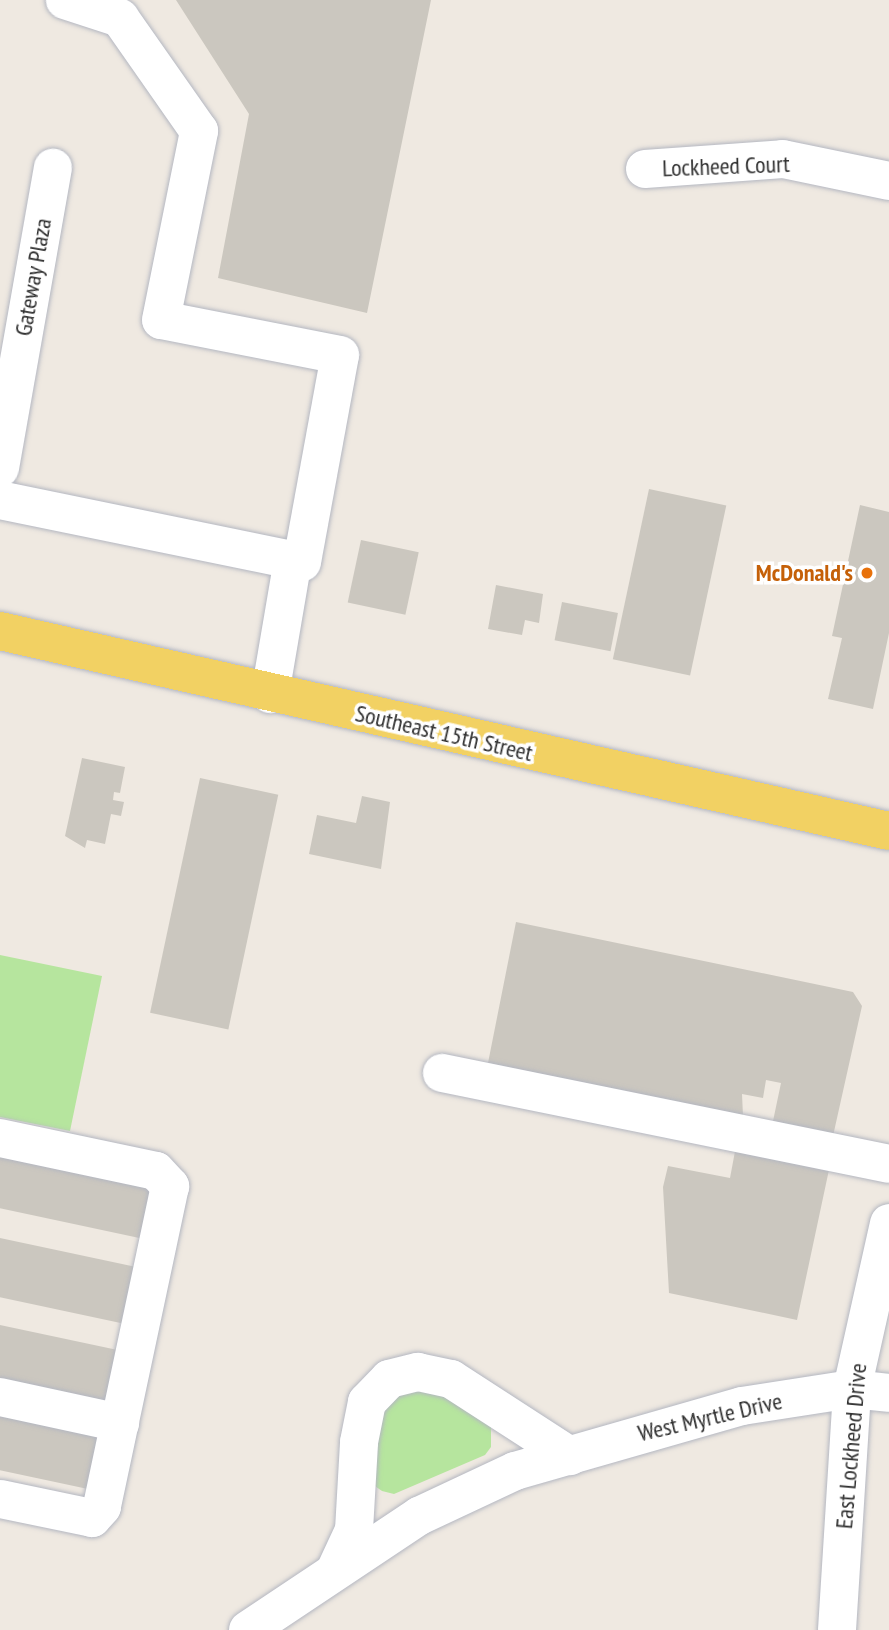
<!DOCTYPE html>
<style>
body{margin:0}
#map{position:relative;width:889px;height:1630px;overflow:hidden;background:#efe9e1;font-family:"PT Sans Narrow",sans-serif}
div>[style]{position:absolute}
.green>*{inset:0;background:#b6e59e}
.building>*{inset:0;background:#cbc7bf;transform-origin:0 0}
.roads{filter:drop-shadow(0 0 2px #b4b7c1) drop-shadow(0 0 2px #b4b7c1)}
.minor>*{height:38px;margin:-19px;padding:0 19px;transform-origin:19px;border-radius:19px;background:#fff}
.major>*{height:38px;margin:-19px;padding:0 19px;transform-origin:19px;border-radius:19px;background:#f2d163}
.dots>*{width:19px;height:19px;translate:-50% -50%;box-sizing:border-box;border:4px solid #fff;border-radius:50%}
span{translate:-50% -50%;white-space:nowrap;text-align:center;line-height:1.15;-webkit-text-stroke:7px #fff;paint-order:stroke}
.street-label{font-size:24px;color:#2e2e2e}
.food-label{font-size:24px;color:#c56008;font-weight:700}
.right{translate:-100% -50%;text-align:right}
</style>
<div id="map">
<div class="green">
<div style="clip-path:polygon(0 955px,102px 976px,70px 1131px,0 1117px)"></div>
<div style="clip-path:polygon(425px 1380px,491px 1423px,491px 1447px,485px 1455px,394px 1494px,382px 1491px,372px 1484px,371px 1408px)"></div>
</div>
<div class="building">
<div style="clip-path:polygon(176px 0,431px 0,367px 313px,218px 278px,249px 114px)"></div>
<div style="left:649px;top:489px;width:79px;height:174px;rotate:12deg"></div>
<div style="clip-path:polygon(860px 505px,889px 512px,889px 633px,873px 709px,828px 699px,842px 638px,832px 636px)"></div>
<div style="left:361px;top:540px;width:59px;height:64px;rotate:12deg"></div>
<div style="clip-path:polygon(496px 585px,543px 594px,539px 623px,525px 620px,522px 635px,488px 629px)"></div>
<div style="left:562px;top:602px;width:57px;height:39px;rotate:11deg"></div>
<div style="clip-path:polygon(82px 758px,125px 767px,120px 793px,114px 792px,113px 800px,124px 802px,121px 816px,111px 814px,105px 844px,87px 840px,85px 848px,65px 836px)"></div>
<div style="left:200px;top:778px;width:80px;height:240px;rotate:12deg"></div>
<div style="clip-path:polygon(362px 796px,390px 802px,381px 869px,309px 854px,317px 815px,356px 823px)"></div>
<div style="clip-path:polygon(516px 922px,853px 992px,862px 1006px,833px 1136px,773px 1121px,781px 1083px,766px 1080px,763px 1098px,742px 1094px,743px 1116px,488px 1063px)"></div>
<div style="clip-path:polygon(736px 1146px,830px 1165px,797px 1320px,669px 1293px,663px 1187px,668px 1166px,730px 1178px)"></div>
<div style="left:0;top:1149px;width:168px;height:58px;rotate:12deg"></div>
<div style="left:0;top:1238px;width:150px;height:58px;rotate:12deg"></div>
<div style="left:0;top:1325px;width:131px;height:57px;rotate:12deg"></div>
<div style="left:0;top:1412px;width:114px;height:57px;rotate:12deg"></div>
</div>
<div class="roads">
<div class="minor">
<div style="left:645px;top:169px;width:138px;rotate:-4.1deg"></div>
<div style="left:783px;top:159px;width:108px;rotate:11.7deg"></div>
<div style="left:0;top:468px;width:305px;rotate:-80deg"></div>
<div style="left:0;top:500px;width:308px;rotate:11.6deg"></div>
<div style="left:302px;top:562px;width:210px;rotate:-79.6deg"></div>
<div style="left:340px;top:355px;width:182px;rotate:-168.9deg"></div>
<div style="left:161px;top:320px;width:193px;rotate:-78.6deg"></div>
<div style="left:199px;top:131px;width:138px;rotate:-125deg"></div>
<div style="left:120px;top:18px;width:58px;rotate:-161.9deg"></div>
<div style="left:270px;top:694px;width:136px;rotate:-80.3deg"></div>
<div style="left:442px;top:1073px;width:456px;rotate:11.5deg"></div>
<div style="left:0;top:1138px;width:159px;rotate:11.9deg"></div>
<div style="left:156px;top:1171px;width:21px;rotate:47deg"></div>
<div style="left:170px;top:1186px;width:328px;rotate:102deg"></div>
<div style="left:102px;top:1507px;width:15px;rotate:132deg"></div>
<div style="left:92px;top:1518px;width:94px;rotate:-168.3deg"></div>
<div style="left:0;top:1397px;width:123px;rotate:12.2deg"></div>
<div style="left:335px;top:1571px;width:45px;rotate:-65.1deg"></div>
<div style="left:354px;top:1530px;width:88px;rotate:-86.7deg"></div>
<div style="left:359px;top:1442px;width:41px;rotate:-78.7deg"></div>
<div style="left:367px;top:1402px;width:32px;rotate:-46deg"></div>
<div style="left:389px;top:1379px;width:30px;rotate:-14deg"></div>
<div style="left:418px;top:1372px;width:34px;rotate:12deg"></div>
<div style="left:451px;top:1379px;width:142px;rotate:32.9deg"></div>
<div style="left:248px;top:1630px;width:206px;rotate:-33.7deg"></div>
<div style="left:419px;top:1516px;width:106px;rotate:-25.1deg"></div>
<div style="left:515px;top:1471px;width:236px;rotate:-16deg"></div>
<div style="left:742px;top:1406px;width:111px;rotate:-8.8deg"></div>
<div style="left:852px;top:1389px;width:37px;rotate:6deg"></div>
<div style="left:837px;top:1630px;width:241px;rotate:-86.4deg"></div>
<div style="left:852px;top:1389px;width:170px;rotate:-77.4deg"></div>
</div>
<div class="major">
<div style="left:0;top:631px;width:911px;rotate:12.68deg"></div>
</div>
</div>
<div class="dots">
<div style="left:867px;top:573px;background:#e8710a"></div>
</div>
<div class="street-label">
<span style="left:726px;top:166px;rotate:-2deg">Lockheed Court</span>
<span style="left:33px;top:277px;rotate:-80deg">Gateway Plaza</span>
<span style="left:444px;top:733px;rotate:13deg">Southeast 15th Street</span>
<span style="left:710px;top:1417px;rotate:-13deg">West Myrtle Drive</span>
<span style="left:851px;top:1446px;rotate:-85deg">East Lockheed Drive</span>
</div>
<div class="food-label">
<span class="right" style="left:853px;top:573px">McDonald's</span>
</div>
</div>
